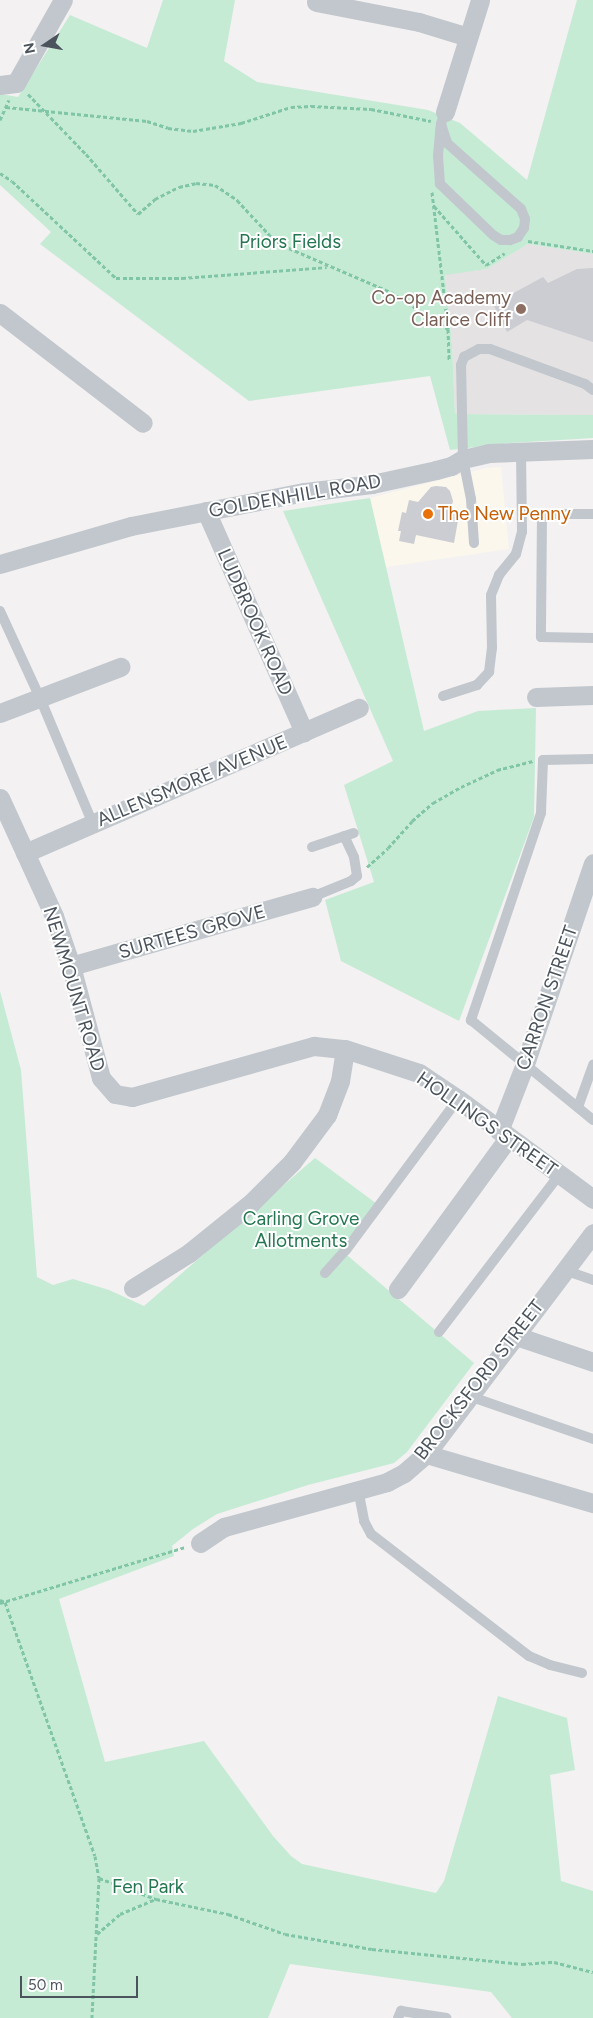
<!DOCTYPE html>
<style>
body{margin:0}
#map{position:relative;width:593px;height:2018px;overflow:hidden;background:#f3f1f1;font-family:Figtree,sans-serif}
div>[style]{position:absolute}
.commercial>*{inset:0;background:#fbf7ed}
.education>*{inset:0;background:#e4e2e2}
.green>*{inset:0;background:#c5ebd5}
.building>*{inset:0;background:#cbcdd2}
.path>*{height:3px;margin-top:-1.5px;transform-origin:0;background:repeating-linear-gradient(90deg,#81c5a7 0 4px,transparent 0 6.5px)}
.lane>*{height:10px;margin:-5px;padding:0 5px;transform-origin:5px;border-radius:5px;background:#c1c7cd}
.street>*{height:19px;margin:-9.5px;padding:0 9.5px;transform-origin:9.5px;border-radius:9.5px;background:#c1c7cd}
.dots>*{width:14px;height:14px;translate:-50% -50%;box-sizing:border-box;border:2px solid #fff;border-radius:50%}
span{translate:-50% -50%;white-space:nowrap;text-align:center;line-height:1.15;-webkit-text-stroke:4px #fff;paint-order:stroke}
.park-label{font-size:19px;color:#237650}
.education-label{font-size:19px;color:#785e54}
.right{translate:-100% -50%;text-align:right}
.street-label{font-size:19px;color:#4b535c}
.food-label{font-size:19px;color:#c56008}
.left{translate:0 -50%;text-align:left}
.north{position:absolute;left:20px;top:20px;width:50px;height:50px;-webkit-text-stroke:4px #fff;paint-order:stroke;rotate:258deg;font-size:14px;font-weight:700;line-height:20px;text-align:center;color:#4b535c}
.north::after{content:'';display:block;margin:auto;width:18px;height:22px;background:#4b535c;clip-path:polygon(50% 0,100% 100%,50% 72%,0 100%)}
.scale{position:absolute;left:20px;top:1976px;width:118px;height:22px;box-sizing:border-box;border:2px solid #4b535c;border-top:0;padding-left:6px;font-size:15px;line-height:18px;white-space:nowrap;color:#4b535c;-webkit-text-stroke:4px #fff;paint-order:stroke}
</style>
<div id="map">
<div class="commercial">
<div style="clip-path:polygon(501px 467px,509px 549px,386px 567px,370px 498px,486px 468px)"></div>
</div>
<div class="education">
<div style="clip-path:polygon(528px 244px,593px 254px,593px 415px,455px 414px,452px 344px,445px 274px,487px 269px)"></div>
</div>
<div class="green">
<div style="clip-path:polygon(163px 0,235px 0,224px 61px,257px 82px,428px 110px,460px 123px,527px 180px,577px 0,593px 0,593px 254px,528px 244px,487px 269px,445px 275px,452px 344px,455px 414px,593px 415px,593px 438px,511px 443px,450px 450px,430px 376px,249px 401px,40px 244px,51px 232px,0 185px,0 94px,18px 97px,70px 15px,147px 48px)"></div>
<div style="clip-path:polygon(370px 498px,424px 731px,478px 711px,536px 708px,534px 817px,459px 1021px,341px 961px,325px 900px,374px 882px,344px 785px,393px 761px,283px 511px)"></div>
<div style="clip-path:polygon(0 991px,21px 1070px,37px 1277px,53px 1285px,73px 1279px,109px 1290px,144px 1306px,315px 1158px,377px 1204px,341px 1250px,474px 1363px,407px 1452px,394px 1463px,308px 1485px,217px 1514px,193px 1529px,172px 1546px,174px 1556px,59px 1599px,105px 1762px,204px 1741px,273px 1836px,291px 1856px,302px 1864px,436px 1893px,444px 1881px,498px 1696px,567px 1718px,575px 1770px,550px 1775px,561px 1881px,593px 1891px,593px 2018px,512px 2018px,491px 1992px,290px 1964px,268px 2018px,0 2018px)"></div>
</div>
<div class="building">
<div style="clip-path:polygon(593px 268px,593px 342px,527px 320px,507px 332px,493px 304px,543px 277px,548px 283px,577px 269px)"></div>
<div style="clip-path:polygon(436px 486px,446px 487px,450px 491px,453px 501px,450px 513px,459px 515px,454px 543px,416px 535px,414px 544px,399px 541px,401px 531px,398px 531px,402px 512px,406px 513px,409px 500px,418px 502px,431px 487px)"></div>
</div>
<div class="path">
<div style="left:28px;top:94px;width:83px;rotate:46deg"></div>
<div style="left:86px;top:154px;width:79px;rotate:49.1deg"></div>
<div style="left:138px;top:214px;width:23px;rotate:-41deg"></div>
<div style="left:155px;top:199px;width:27px;rotate:-27deg"></div>
<div style="left:179px;top:187px;width:17px;rotate:-13deg"></div>
<div style="left:196px;top:183px;width:19px;rotate:6deg"></div>
<div style="left:215px;top:185px;width:27px;rotate:34deg"></div>
<div style="left:237px;top:200px;width:59px;rotate:47.1deg"></div>
<div style="left:277px;top:243px;width:124px;rotate:23.3deg"></div>
<div style="left:391px;top:292px;width:68px;rotate:33deg"></div>
<div style="left:6px;top:107px;width:142px;rotate:5.7deg"></div>
<div style="left:147px;top:121px;width:22px;rotate:18deg"></div>
<div style="left:168px;top:128px;width:25px;rotate:7deg"></div>
<div style="left:193px;top:131px;width:49px;rotate:-9.5deg"></div>
<div style="left:241px;top:123px;width:52px;rotate:-17.7deg"></div>
<div style="left:291px;top:107px;width:20px;rotate:-3deg"></div>
<div style="left:311px;top:106px;width:60px;rotate:2.9deg"></div>
<div style="left:371px;top:109px;width:61px;rotate:11.3deg"></div>
<div style="left:0;top:120px;width:22px;rotate:-66deg"></div>
<div style="left:0;top:173px;width:14px;rotate:34deg"></div>
<div style="left:12px;top:181px;width:142px;rotate:43deg"></div>
<div style="left:116px;top:278px;width:66px"></div>
<div style="left:182px;top:278px;width:145px;rotate:-4.3deg"></div>
<div style="left:432px;top:192px;width:138px;rotate:83.3deg"></div>
<div style="left:448px;top:329px;width:31px;rotate:88deg"></div>
<div style="left:434px;top:206px;width:79px;rotate:48.6deg"></div>
<div style="left:486px;top:265px;width:22px;rotate:-32deg"></div>
<div style="left:528px;top:241px;width:66px;rotate:8.7deg"></div>
<div style="left:367px;top:867px;width:28px;rotate:-42deg"></div>
<div style="left:388px;top:848px;width:36px;rotate:-48deg"></div>
<div style="left:412px;top:821px;width:28px;rotate:-41deg"></div>
<div style="left:433px;top:803px;width:32px;rotate:-30deg"></div>
<div style="left:461px;top:787px;width:40px;rotate:-25deg"></div>
<div style="left:497px;top:770px;width:37px;rotate:-14deg"></div>
<div style="left:0;top:1600px;width:5px;rotate:22deg"></div>
<div style="left:5px;top:1602px;width:269px;rotate:70.5deg"></div>
<div style="left:95px;top:1856px;width:22px;rotate:80deg"></div>
<div style="left:99px;top:1878px;width:140px;rotate:92.9deg"></div>
<div style="left:0;top:1603px;width:194px;rotate:-16.8deg"></div>
<div style="left:99px;top:1878px;width:61px;rotate:20.2deg"></div>
<div style="left:156px;top:1899px;width:74px;rotate:11.8deg"></div>
<div style="left:228px;top:1914px;width:60px;rotate:19.3deg"></div>
<div style="left:285px;top:1934px;width:88px;rotate:9.8deg"></div>
<div style="left:372px;top:1949px;width:151px;rotate:5.7deg"></div>
<div style="left:522px;top:1964px;width:32px;rotate:-4deg"></div>
<div style="left:554px;top:1962px;width:40px;rotate:14.4deg"></div>
<div style="left:97px;top:1934px;width:30px;rotate:-41deg"></div>
<div style="left:120px;top:1914px;width:39px;rotate:-23deg"></div>
</div>
<div class="lane">
<div style="left:441px;top:124px;width:20px;rotate:72deg"></div>
<div style="left:447px;top:143px;width:99px;rotate:41.7deg"></div>
<div style="left:521px;top:209px;width:11px;rotate:68deg"></div>
<div style="left:525px;top:219px;width:9px;rotate:96deg"></div>
<div style="left:524px;top:228px;width:11px;rotate:124deg"></div>
<div style="left:518px;top:237px;width:9px;rotate:159deg"></div>
<div style="left:510px;top:240px;width:9px;rotate:180deg"></div>
<div style="left:501px;top:240px;width:9px;rotate:-148deg"></div>
<div style="left:493px;top:235px;width:74px;rotate:-136.1deg"></div>
<div style="left:440px;top:184px;width:28px;rotate:-94deg"></div>
<div style="left:438px;top:156px;width:32px;rotate:-85deg"></div>
<div style="left:441px;top:124px;width:13px;rotate:-72deg"></div>
<div style="left:593px;top:514px;width:51px;rotate:180deg"></div>
<div style="left:542px;top:514px;width:123px;rotate:90.5deg"></div>
<div style="left:541px;top:637px;width:52px;rotate:1.1deg"></div>
<div style="left:474px;top:543px;width:44px;rotate:-93.9deg"></div>
<div style="left:471px;top:499px;width:41px;rotate:-101.3deg"></div>
<div style="left:463px;top:459px;width:94px;rotate:-91.2deg"></div>
<div style="left:461px;top:365px;width:9px;rotate:-69deg"></div>
<div style="left:464px;top:357px;width:17px;rotate:-28deg"></div>
<div style="left:479px;top:349px;width:11px"></div>
<div style="left:490px;top:349px;width:101px;rotate:20.2deg"></div>
<div style="left:585px;top:384px;width:10px;rotate:37deg"></div>
<div style="left:0;top:611px;width:96px;rotate:65.3deg"></div>
<div style="left:40px;top:698px;width:137px;rotate:67.2deg"></div>
<div style="left:443px;top:696px;width:36px;rotate:-18deg"></div>
<div style="left:477px;top:685px;width:18px;rotate:-47deg"></div>
<div style="left:489px;top:672px;width:24px;rotate:-83deg"></div>
<div style="left:492px;top:648px;width:53px;rotate:-91.1deg"></div>
<div style="left:491px;top:595px;width:22px;rotate:-68deg"></div>
<div style="left:499px;top:575px;width:27px;rotate:-51deg"></div>
<div style="left:516px;top:554px;width:23px;rotate:-75deg"></div>
<div style="left:522px;top:532px;width:80px;rotate:-90.7deg"></div>
<div style="left:593px;top:759px;width:50px;rotate:178.9deg"></div>
<div style="left:543px;top:760px;width:53px;rotate:92.2deg"></div>
<div style="left:541px;top:813px;width:219px;rotate:108.7deg"></div>
<div style="left:471px;top:1020px;width:158px;rotate:39.3deg"></div>
<div style="left:312px;top:847px;width:44px;rotate:-18.4deg"></div>
<div style="left:312px;top:897px;width:42px;rotate:-22.3deg"></div>
<div style="left:351px;top:881px;width:8px;rotate:-40deg"></div>
<div style="left:357px;top:876px;width:19px;rotate:-99deg"></div>
<div style="left:354px;top:857px;width:23px;rotate:-115deg"></div>
<div style="left:578px;top:1107px;width:45px;rotate:-70.3deg"></div>
<div style="left:564px;top:1270px;width:31px;rotate:19deg"></div>
<div style="left:325px;top:1273px;width:31px;rotate:-48deg"></div>
<div style="left:346px;top:1250px;width:188px;rotate:-53.4deg"></div>
<div style="left:439px;top:1332px;width:198px;rotate:-52.6deg"></div>
<div style="left:469px;top:1396px;width:131px;rotate:19.1deg"></div>
<div style="left:358px;top:1489px;width:33px;rotate:79deg"></div>
<div style="left:364px;top:1521px;width:15px;rotate:62deg"></div>
<div style="left:371px;top:1534px;width:200px;rotate:37.7deg"></div>
<div style="left:529px;top:1656px;width:23px;rotate:23deg"></div>
<div style="left:550px;top:1665px;width:33px;rotate:14deg"></div>
<div style="left:398px;top:2018px;width:8px;rotate:-67deg"></div>
<div style="left:401px;top:2011px;width:46px;rotate:8.8deg"></div>
</div>
<div class="street">
<div style="left:316px;top:2px;width:105px;rotate:11deg"></div>
<div style="left:419px;top:22px;width:51px;rotate:17deg"></div>
<div style="left:0;top:85px;width:16px;rotate:-7deg"></div>
<div style="left:16px;top:83px;width:95px;rotate:-60.5deg"></div>
<div style="left:445px;top:112px;width:117px;rotate:-72.6deg"></div>
<div style="left:0;top:313px;width:180px;rotate:37.6deg"></div>
<div style="left:206px;top:511px;width:242px;rotate:66.1deg"></div>
<div style="left:0;top:564px;width:136px;rotate:-16.2deg"></div>
<div style="left:131px;top:526px;width:177px;rotate:-11.1deg"></div>
<div style="left:305px;top:492px;width:67px;rotate:-6.8deg"></div>
<div style="left:372px;top:484px;width:66px;rotate:-12.3deg"></div>
<div style="left:436px;top:470px;width:16px;rotate:-15deg"></div>
<div style="left:451px;top:466px;width:14px;rotate:-30deg"></div>
<div style="left:463px;top:459px;width:27px;rotate:-13deg"></div>
<div style="left:489px;top:453px;width:104px;rotate:-2.2deg"></div>
<div style="left:536px;top:697px;width:57px;rotate:-2deg"></div>
<div style="left:0;top:713px;width:129px;rotate:-21deg"></div>
<div style="left:0;top:798px;width:130px;rotate:65.4deg"></div>
<div style="left:54px;top:916px;width:53px;rotate:71.2deg"></div>
<div style="left:71px;top:966px;width:116px;rotate:75deg"></div>
<div style="left:101px;top:1078px;width:21px;rotate:49deg"></div>
<div style="left:115px;top:1094px;width:17px;rotate:10deg"></div>
<div style="left:132px;top:1097px;width:189px;rotate:-15.7deg"></div>
<div style="left:314px;top:1046px;width:31px;rotate:6deg"></div>
<div style="left:345px;top:1049px;width:78px;rotate:18deg"></div>
<div style="left:419px;top:1073px;width:47px;rotate:33.7deg"></div>
<div style="left:458px;top:1099px;width:168px;rotate:36.5deg"></div>
<div style="left:25px;top:853px;width:364px;rotate:-23.5deg"></div>
<div style="left:71px;top:966px;width:251px;rotate:-16deg"></div>
<div style="left:499px;top:1131px;width:72px;rotate:-68.8deg"></div>
<div style="left:525px;top:1064px;width:212px;rotate:-71.3deg"></div>
<div style="left:133px;top:1288px;width:66px;rotate:-32deg"></div>
<div style="left:189px;top:1253px;width:80px;rotate:-38.9deg"></div>
<div style="left:251px;top:1203px;width:58px;rotate:-45deg"></div>
<div style="left:292px;top:1162px;width:59px;rotate:-53.3deg"></div>
<div style="left:327px;top:1115px;width:36px;rotate:-69deg"></div>
<div style="left:340px;top:1081px;width:32px;rotate:-81deg"></div>
<div style="left:398px;top:1289px;width:187px;rotate:-53.9deg"></div>
<div style="left:513px;top:1335px;width:84px;rotate:18.6deg"></div>
<div style="left:426px;top:1454px;width:174px;rotate:16.4deg"></div>
<div style="left:200px;top:1543px;width:29px;rotate:-34deg"></div>
<div style="left:224px;top:1527px;width:169px;rotate:-15.4deg"></div>
<div style="left:387px;top:1482px;width:19px;rotate:-28deg"></div>
<div style="left:404px;top:1473px;width:29px;rotate:-41deg"></div>
<div style="left:426px;top:1454px;width:277px;rotate:-52.9deg"></div>
</div>
<div class="dots">
<div style="left:521px;top:309px;background:#8d6e63"></div>
<div style="left:428px;top:514px;background:#e8710a"></div>
</div>
<div class="park-label">
<span style="left:290px;top:242px">Priors Fields</span>
<span style="left:301px;top:1230px">Carling Grove<br>Allotments</span>
<span style="left:148px;top:1887px">Fen Park</span>
</div>
<div class="education-label">
<span class="right" style="left:511px;top:309px">Co-op Academy<br>Clarice Cliff</span>
</div>
<div class="street-label">
<span style="left:295px;top:496px;rotate:-10deg">GOLDENHILL ROAD</span>
<span style="left:255px;top:622px;rotate:66deg">LUDBROOK ROAD</span>
<span style="left:192px;top:781px;rotate:-23deg">ALLENSMORE AVENUE</span>
<span style="left:192px;top:932px;rotate:-16deg">SURTEES GROVE</span>
<span style="left:74px;top:989px;rotate:73deg">NEWMOUNT ROAD</span>
<span style="left:547px;top:998px;rotate:-71deg">CARRON STREET</span>
<span style="left:487px;top:1124px;rotate:35deg">HOLLINGS STREET</span>
<span style="left:479px;top:1380px;rotate:-52deg">BROCKSFORD STREET</span>
</div>
<div class="food-label">
<span class="left" style="left:438px;top:514px">The New Penny</span>
</div>
<div class="north">N</div>
<div class="scale">50 m</div>
</div>
